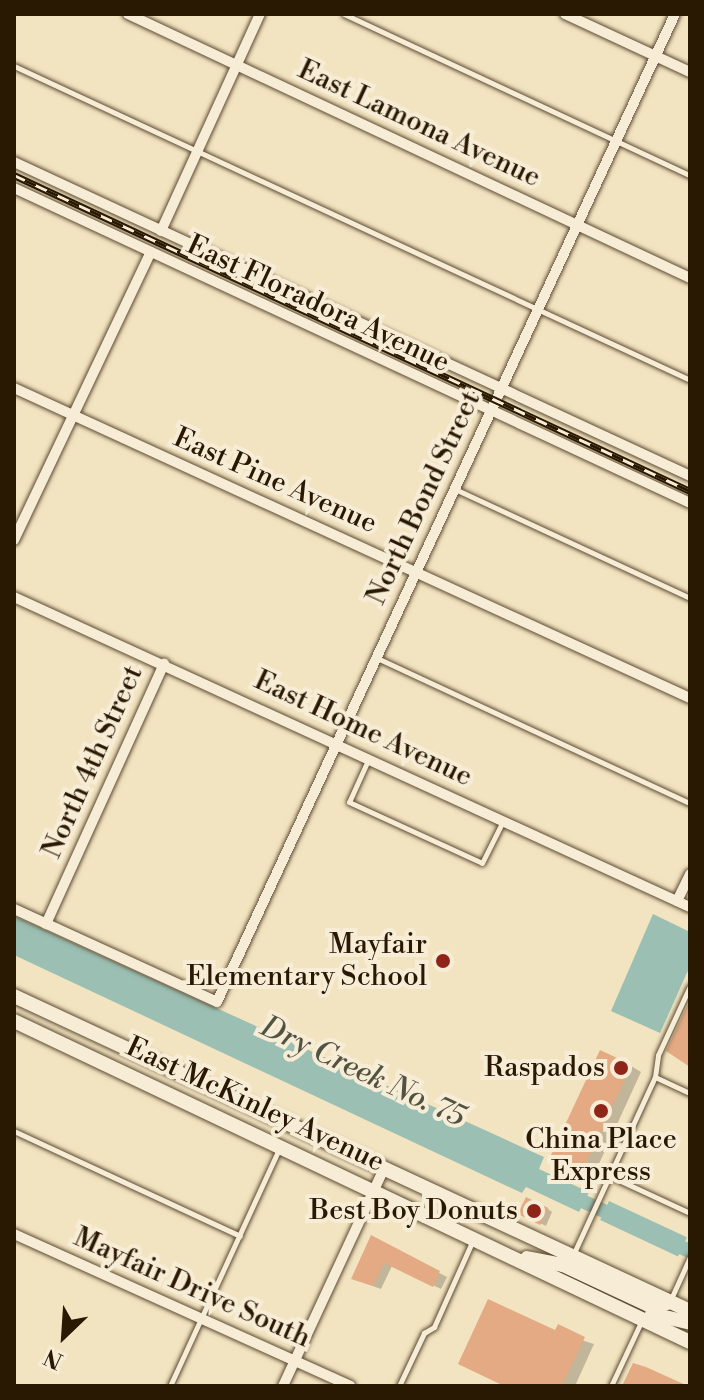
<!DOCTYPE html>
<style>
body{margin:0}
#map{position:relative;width:704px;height:1400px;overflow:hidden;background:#f3e4c1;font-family:"Libre Bodoni",serif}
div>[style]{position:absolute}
.water>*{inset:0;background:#9bbfb3;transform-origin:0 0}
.shadow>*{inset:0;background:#0003}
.canal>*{height:14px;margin:-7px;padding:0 7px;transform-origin:7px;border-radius:7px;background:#9bbfb3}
.building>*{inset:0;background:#e3aa83;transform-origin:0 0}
.roads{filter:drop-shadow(0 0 2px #5c4b32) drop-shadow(0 0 2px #5c4b32)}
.service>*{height:5px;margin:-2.5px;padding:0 2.5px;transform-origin:2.5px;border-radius:2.5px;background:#f7edd7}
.minor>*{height:10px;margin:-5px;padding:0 5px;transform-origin:5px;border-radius:5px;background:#f7edd7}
.secondary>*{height:14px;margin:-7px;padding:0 7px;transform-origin:7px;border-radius:7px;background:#f7edd7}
.rail>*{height:7px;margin-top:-3.5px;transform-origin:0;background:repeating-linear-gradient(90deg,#f7edd7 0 12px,#291802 0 24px);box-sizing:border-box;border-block:2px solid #291802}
.dots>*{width:22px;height:22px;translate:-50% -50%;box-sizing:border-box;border:4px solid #f7edd7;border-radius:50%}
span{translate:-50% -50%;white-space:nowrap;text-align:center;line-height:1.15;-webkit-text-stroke:8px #f7edd7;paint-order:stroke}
.street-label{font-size:28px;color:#291802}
.poi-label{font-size:28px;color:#291802}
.right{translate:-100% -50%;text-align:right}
.water-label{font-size:30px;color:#515240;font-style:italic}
.frame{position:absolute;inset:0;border:16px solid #291802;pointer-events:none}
.north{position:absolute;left:24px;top:1296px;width:80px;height:80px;-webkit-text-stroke:6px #f7edd7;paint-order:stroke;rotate:205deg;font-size:22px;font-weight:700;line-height:32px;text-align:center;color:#291802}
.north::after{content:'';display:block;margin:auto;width:28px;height:36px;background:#291802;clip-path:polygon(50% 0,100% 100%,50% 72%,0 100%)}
</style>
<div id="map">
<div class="water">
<div style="clip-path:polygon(653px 914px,690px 932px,690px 966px,660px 1033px,611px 1011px)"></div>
<div style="clip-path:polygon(14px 916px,544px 1157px,539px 1169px,589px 1192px,579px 1212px,526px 1187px,522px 1193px,14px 955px)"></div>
<div style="left:609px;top:1201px;width:86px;height:21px;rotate:25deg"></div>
</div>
<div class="shadow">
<div style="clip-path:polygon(631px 1066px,641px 1072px,592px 1179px,563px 1166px)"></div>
<div style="clip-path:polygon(548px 1209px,552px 1212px,546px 1226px,521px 1214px)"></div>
<div style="clip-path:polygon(372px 1238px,447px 1277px,441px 1289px,392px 1266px,381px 1289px,353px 1279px)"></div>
<div style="clip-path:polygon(556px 1332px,594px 1344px,575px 1386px,506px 1386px)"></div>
</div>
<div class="canal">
<div style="left:567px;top:1194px;width:60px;rotate:24.8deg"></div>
<div style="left:665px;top:1240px;width:27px;rotate:24deg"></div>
</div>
<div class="building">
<div style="clip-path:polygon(690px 1000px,690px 1067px,666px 1051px)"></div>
<div style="left:600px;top:1050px;width:35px;height:122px;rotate:25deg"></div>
<div style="left:526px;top:1197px;width:25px;height:19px;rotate:26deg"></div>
<div style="clip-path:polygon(371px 1235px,440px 1271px,433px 1287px,384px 1263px,373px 1286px,351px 1279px)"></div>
<div style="clip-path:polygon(488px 1299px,555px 1330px,558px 1324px,585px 1337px,562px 1386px,504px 1386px,458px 1364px)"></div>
<div style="clip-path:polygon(633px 1363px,646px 1367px,688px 1386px,622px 1386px)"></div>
</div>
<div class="roads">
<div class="service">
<div style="left:344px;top:14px;width:382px;rotate:25deg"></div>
<div style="left:14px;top:66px;width:745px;rotate:24.91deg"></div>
<div style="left:455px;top:489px;width:259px;rotate:24.9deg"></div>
<div style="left:377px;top:658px;width:345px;rotate:24.9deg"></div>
<div style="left:369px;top:758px;width:48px;rotate:114.4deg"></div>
<div style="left:349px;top:802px;width:146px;rotate:24.6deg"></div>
<div style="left:482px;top:863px;width:47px;rotate:-63.4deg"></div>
<div style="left:655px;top:1077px;width:22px;rotate:-82deg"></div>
<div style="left:658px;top:1055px;width:76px;rotate:-65.1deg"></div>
<div style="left:14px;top:1131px;width:249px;rotate:24.9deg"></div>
<div style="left:610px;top:1176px;width:88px;rotate:24.8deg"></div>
<div style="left:573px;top:1255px;width:196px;rotate:-65.3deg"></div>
<div style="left:655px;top:1077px;width:38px;rotate:25deg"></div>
<div style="left:670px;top:1301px;width:48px;rotate:-65.6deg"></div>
<div style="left:170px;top:1386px;width:263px;rotate:-65.3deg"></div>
<div style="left:399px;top:1386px;width:59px;rotate:-64.7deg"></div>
<div style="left:424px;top:1333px;width:12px;rotate:-31deg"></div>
<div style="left:434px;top:1327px;width:93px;rotate:-65.9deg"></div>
<div style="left:611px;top:1386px;width:71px;rotate:-64.9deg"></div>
</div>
<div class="minor">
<div style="left:128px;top:14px;width:621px;rotate:25.16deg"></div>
<div style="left:565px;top:14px;width:138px;rotate:24.9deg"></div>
<div style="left:14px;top:162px;width:745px;rotate:24.91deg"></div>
<div style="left:14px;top:188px;width:746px;rotate:24.98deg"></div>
<div style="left:161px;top:231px;width:239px;rotate:-65.5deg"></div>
<div style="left:14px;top:388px;width:744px;rotate:24.64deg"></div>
<div style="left:14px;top:540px;width:319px;rotate:-64.6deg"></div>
<div style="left:14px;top:597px;width:744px;rotate:24.64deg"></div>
<div style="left:677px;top:901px;width:30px;rotate:-64deg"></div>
<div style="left:14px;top:909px;width:223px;rotate:24.6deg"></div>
<div style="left:217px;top:1002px;width:1089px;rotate:-65.13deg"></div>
<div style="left:46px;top:924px;width:286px;rotate:-65.6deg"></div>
<div style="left:14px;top:1234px;width:369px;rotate:24.3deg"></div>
<div style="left:283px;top:1386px;width:240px;rotate:-65.1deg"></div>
</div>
<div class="secondary">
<div style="left:14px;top:996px;width:746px;rotate:24.98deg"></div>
<div style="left:14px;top:1021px;width:748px;rotate:25.4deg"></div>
<div style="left:527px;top:1258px;width:37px;rotate:11deg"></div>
<div style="left:563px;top:1265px;width:99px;rotate:25deg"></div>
<div style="left:653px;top:1307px;width:18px;rotate:-16deg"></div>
<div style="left:652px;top:1314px;width:39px;rotate:13deg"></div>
</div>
</div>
<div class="rail">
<div style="left:14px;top:175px;width:746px;rotate:25.05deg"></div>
</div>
<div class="dots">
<div style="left:443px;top:961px;background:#8f2418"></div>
<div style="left:621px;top:1068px;background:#8f2418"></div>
<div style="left:601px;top:1111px;background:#8f2418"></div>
<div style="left:534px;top:1211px;background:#8f2418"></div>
</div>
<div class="street-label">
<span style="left:419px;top:124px;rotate:25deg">East Lamona Avenue</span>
<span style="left:318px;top:304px;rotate:25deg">East Floradora Avenue</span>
<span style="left:275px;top:481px;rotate:24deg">East Pine Avenue</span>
<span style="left:424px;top:498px;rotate:-65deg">North Bond Street</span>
<span style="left:363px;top:729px;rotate:25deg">East Home Avenue</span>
<span style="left:93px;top:762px;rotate:-66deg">North 4th Street</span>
<span style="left:255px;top:1105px;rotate:25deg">East McKinley Avenue</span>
<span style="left:192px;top:1288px;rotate:24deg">Mayfair Drive South</span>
</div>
<div class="poi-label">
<span class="right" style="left:427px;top:961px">Mayfair<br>Elementary School</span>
<span class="right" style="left:605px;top:1068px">Raspados</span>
<span style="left:601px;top:1156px">China Place<br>Express</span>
<span class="right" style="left:518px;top:1211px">Best Boy Donuts</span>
</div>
<div class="water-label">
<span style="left:363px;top:1072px;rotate:25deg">Dry Creek No. 75</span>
</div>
<div class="frame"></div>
<div class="north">N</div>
</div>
